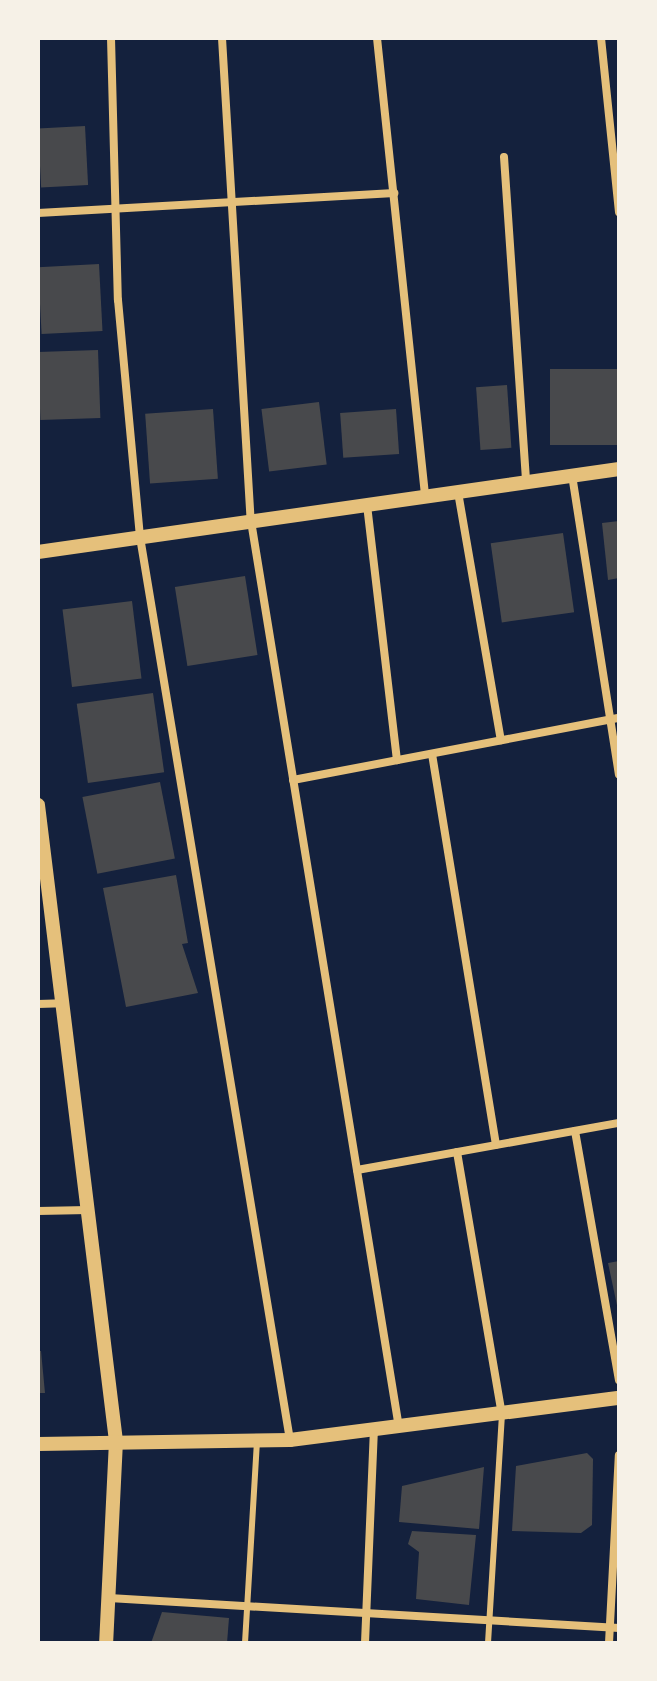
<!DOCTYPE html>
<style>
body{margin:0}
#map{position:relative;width:657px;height:1681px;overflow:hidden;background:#14213d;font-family:"Golos Text",sans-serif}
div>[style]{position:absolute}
.building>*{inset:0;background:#48494c;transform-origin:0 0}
.service>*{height:6px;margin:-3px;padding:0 3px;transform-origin:3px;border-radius:3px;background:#e5c07b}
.minor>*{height:8px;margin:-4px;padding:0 4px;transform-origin:4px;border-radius:4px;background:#e5c07b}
.tertiary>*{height:14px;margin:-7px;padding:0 7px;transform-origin:7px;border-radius:7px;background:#e5c07b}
span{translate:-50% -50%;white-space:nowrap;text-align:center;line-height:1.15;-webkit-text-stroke:6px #f6f1e7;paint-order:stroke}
.frame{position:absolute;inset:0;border:40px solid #f6f1e7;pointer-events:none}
</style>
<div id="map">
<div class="building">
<div style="left:85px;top:126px;width:59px;height:47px;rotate:87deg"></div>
<div style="left:99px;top:264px;width:67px;height:61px;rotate:87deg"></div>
<div style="left:98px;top:350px;width:68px;height:60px;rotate:88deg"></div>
<div style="left:619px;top:369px;width:76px;height:69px;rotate:90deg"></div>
<div style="left:507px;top:385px;width:63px;height:31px;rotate:86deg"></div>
<div style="left:319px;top:402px;width:63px;height:58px;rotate:83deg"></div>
<div style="left:213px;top:409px;width:70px;height:68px;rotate:86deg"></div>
<div style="left:396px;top:409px;width:45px;height:56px;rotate:86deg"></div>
<div style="clip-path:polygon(619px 521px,619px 578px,608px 580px,602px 523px)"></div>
<div style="left:563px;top:533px;width:80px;height:73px;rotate:82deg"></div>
<div style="left:245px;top:576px;width:80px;height:71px;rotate:81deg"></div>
<div style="left:132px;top:601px;width:78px;height:70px;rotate:83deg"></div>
<div style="left:153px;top:693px;width:80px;height:77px;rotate:82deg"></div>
<div style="left:160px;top:782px;width:78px;height:79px;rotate:79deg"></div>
<div style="clip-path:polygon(176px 875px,188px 943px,182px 944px,198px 993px,126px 1007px,103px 888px)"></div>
<div style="clip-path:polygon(619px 1261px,619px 1310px,618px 1310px,608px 1263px)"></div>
<div style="clip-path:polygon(38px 1351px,41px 1351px,45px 1393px,38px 1393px)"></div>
<div style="clip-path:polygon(587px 1453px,593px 1459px,592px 1525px,581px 1533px,512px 1531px,516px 1466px)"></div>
<div style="clip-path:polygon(484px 1467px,479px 1529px,399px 1522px,402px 1486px)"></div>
<div style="clip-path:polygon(412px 1531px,476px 1535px,469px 1605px,416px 1599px,419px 1552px,408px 1544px)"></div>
<div style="clip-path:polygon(162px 1612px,229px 1618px,227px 1643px,151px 1643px)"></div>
</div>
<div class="service">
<div style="left:245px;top:1643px;width:200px;rotate:-86.6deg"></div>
<div style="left:488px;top:1643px;width:228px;rotate:-86.5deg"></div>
</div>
<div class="minor">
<div style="left:111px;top:38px;width:262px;rotate:88.5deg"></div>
<div style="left:118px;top:300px;width:238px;rotate:84.7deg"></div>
<div style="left:140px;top:537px;width:915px;rotate:80.57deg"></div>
<div style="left:222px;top:38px;width:484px;rotate:86.6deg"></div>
<div style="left:251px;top:521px;width:919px;rotate:80.73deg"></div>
<div style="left:377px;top:38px;width:462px;rotate:84deg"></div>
<div style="left:601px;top:38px;width:175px;rotate:84.1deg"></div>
<div style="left:504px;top:157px;width:326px;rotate:86.1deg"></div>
<div style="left:38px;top:213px;width:357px;rotate:-3.2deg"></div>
<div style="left:572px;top:475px;width:303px;rotate:81.1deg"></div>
<div style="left:458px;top:492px;width:252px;rotate:80.2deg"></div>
<div style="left:367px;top:505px;width:257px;rotate:83.3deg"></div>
<div style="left:432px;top:754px;width:396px;rotate:80.7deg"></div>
<div style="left:293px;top:780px;width:332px;rotate:-10.8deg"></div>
<div style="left:38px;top:1004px;width:24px;rotate:-2deg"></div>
<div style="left:575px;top:1131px;width:253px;rotate:80deg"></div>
<div style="left:457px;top:1152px;width:266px;rotate:80.3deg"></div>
<div style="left:357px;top:1170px;width:266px;rotate:-10.2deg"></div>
<div style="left:38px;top:1211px;width:50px;rotate:-1.1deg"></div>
<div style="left:109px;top:1598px;width:511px;rotate:3.37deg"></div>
<div style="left:365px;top:1643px;width:211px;rotate:-87.6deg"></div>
<div style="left:609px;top:1643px;width:188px;rotate:-87deg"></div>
</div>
<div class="tertiary">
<div style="left:38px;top:552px;width:587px;rotate:-8.13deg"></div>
<div style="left:38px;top:805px;width:641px;rotate:83.01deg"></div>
<div style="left:116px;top:1441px;width:202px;rotate:92.8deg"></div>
<div style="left:38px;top:1444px;width:252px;rotate:-0.9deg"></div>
<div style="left:290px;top:1440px;width:332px;rotate:-7.3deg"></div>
</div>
<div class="frame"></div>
</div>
